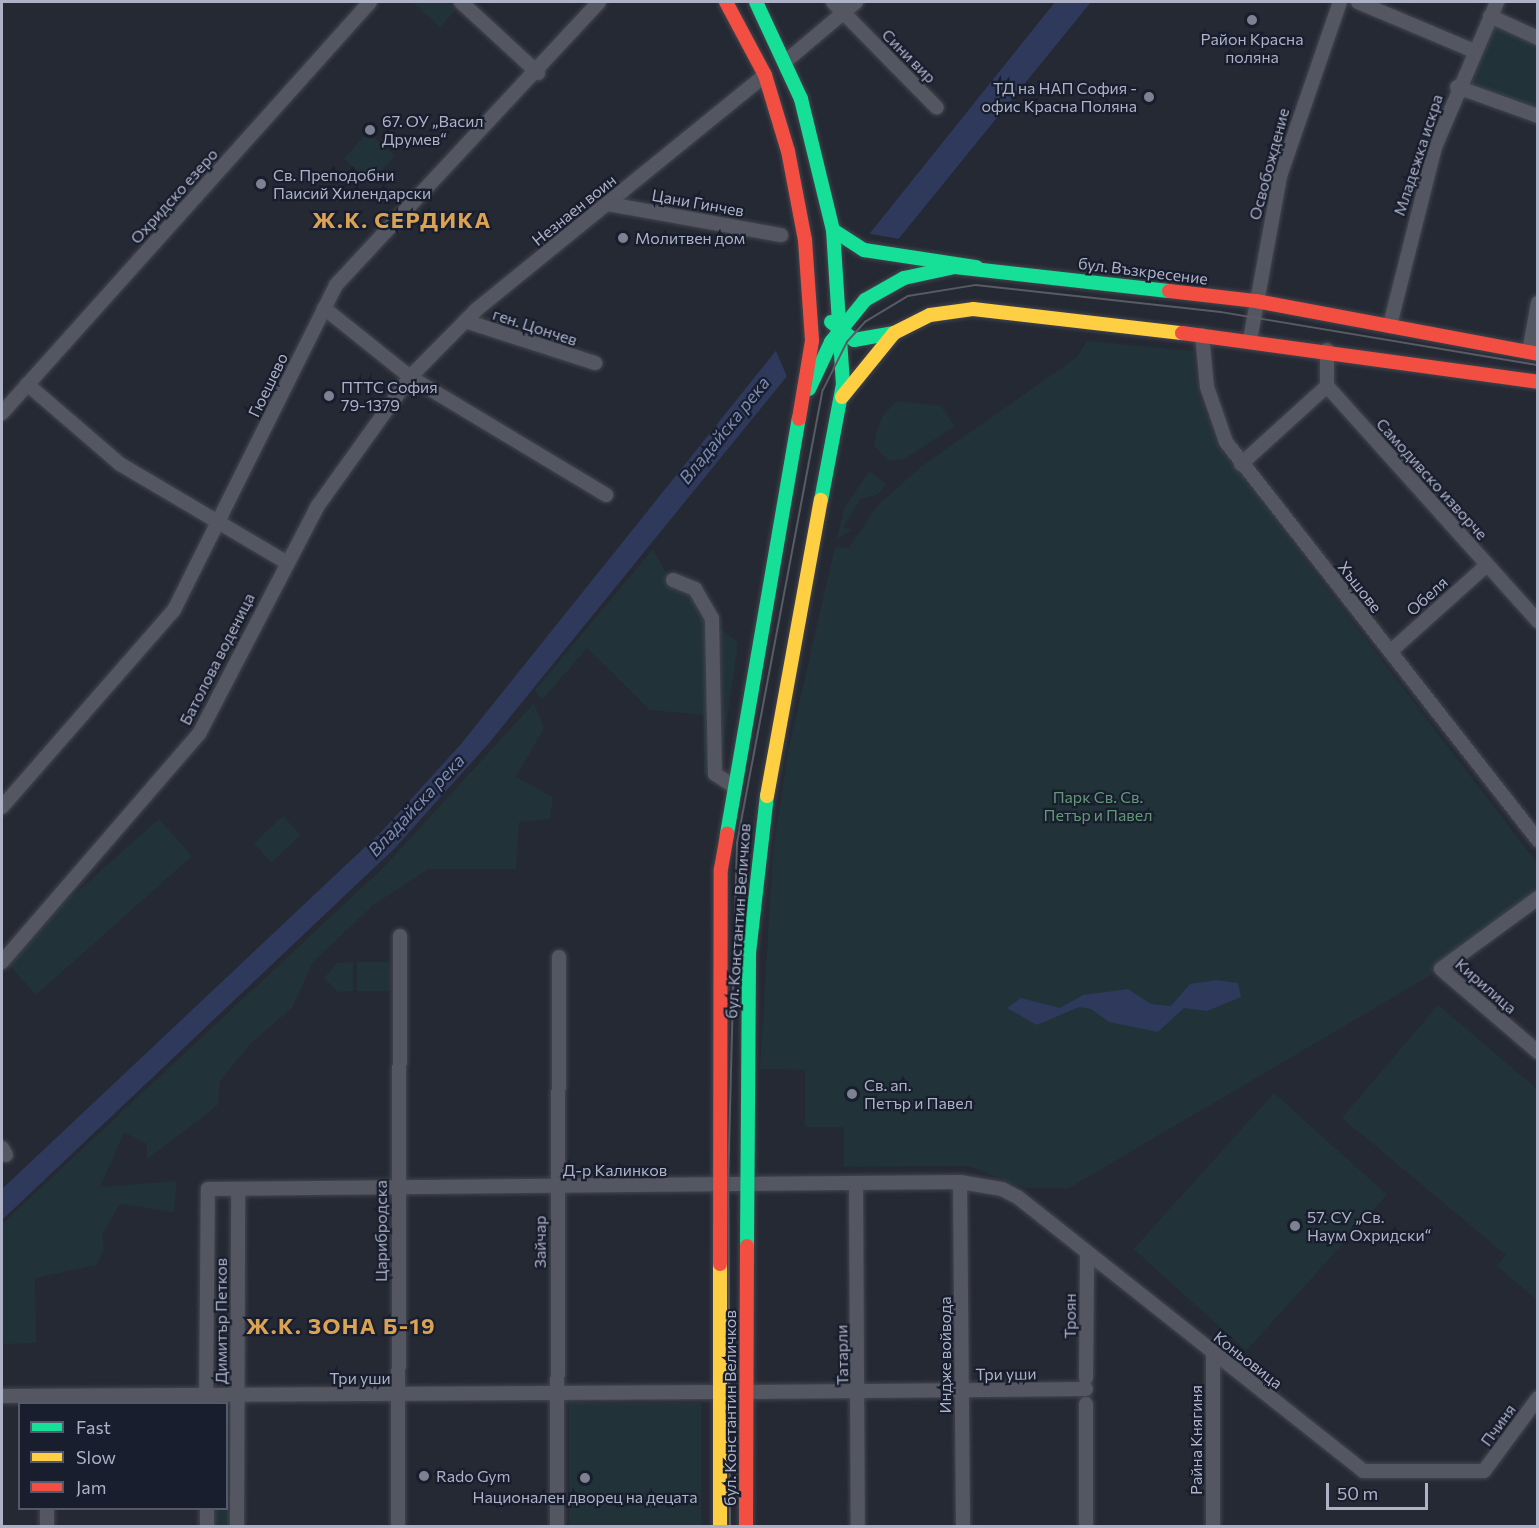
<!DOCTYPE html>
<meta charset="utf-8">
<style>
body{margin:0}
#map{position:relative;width:1539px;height:1528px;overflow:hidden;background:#252933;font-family:Commissioner,sans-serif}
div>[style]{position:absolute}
.green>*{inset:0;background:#223239;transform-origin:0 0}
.water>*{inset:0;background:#2e395b}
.pier>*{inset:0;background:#252933}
.roads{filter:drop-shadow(0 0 2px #42454e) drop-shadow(0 0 2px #42454e)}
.street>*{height:14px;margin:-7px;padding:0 7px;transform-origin:7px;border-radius:7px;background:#545762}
.fast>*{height:14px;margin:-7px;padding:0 7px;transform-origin:7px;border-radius:7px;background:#16e098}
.slow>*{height:14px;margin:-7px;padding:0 7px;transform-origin:7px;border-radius:7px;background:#ffcf43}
.jam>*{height:14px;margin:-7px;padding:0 7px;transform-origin:7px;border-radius:7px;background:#f24e42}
.tram>*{height:1.5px;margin:-0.75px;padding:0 0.75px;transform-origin:0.75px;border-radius:0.75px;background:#585b64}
.dots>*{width:16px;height:16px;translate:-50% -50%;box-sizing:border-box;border:3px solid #181e2e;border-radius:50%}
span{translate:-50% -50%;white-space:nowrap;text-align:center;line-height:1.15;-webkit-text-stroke:4.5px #181e2e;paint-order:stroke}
.poi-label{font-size:16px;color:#adb2c6}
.right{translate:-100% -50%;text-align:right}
.left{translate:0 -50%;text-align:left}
.street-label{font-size:16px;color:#adb2c6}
.park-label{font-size:16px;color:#639877}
.water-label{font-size:18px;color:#7a8ab5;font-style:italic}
.district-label{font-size:22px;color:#daa354;font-weight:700;letter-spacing:1.5px}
.frame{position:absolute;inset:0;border:3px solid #adb2c6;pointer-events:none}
.legend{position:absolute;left:18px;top:1402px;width:210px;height:108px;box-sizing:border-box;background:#181e2e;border:2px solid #54596b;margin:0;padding:8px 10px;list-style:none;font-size:18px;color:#adb2c6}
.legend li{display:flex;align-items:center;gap:12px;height:30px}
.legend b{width:30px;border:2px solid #54596b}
.scale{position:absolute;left:1326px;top:1483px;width:102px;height:27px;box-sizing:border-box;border:3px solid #adb2c6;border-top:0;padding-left:8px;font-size:18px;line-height:21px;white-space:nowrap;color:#adb2c6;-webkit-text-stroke:4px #181e2e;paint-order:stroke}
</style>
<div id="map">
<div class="green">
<div style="clip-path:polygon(412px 2px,447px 2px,456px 10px,440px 27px)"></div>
<div style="clip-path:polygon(1490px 16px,1537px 38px,1537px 116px,1457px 87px)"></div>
<div style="left:368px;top:132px;width:36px;height:36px;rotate:42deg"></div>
<div style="clip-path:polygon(1087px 341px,1193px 351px,1197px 389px,1218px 446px,1537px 863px,1537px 892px,1434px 966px,1441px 969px,1069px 1188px,1026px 1188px,969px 1166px,844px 1167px,844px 1127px,805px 1127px,805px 1070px,760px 1069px,773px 851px,788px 751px,835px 547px,849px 548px,878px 505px,922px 466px,1076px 358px)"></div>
<div style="clip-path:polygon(896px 401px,941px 406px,955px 426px,904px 459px,888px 461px,874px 446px,876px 434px,882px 417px)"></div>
<div style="clip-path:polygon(869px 471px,886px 484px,877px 495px,860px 499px,843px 528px,853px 529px,837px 539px,844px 509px)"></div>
<div style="clip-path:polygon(653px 549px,665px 571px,706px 594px,717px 626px,738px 643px,719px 776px,704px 774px,703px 715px,650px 710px,587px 648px,542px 700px,535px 690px)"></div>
<div style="clip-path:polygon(534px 703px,544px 728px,516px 777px,553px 797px,550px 819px,519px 822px,516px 869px,428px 869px,372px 906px,313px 962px,292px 1008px,251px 1043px,220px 1081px,218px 1105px,147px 1159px,147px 1144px,124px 1132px,100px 1187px,177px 1181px,174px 1212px,120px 1204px,102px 1234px,104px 1250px,96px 1265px,35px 1278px,36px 1343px,2px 1344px,2px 1224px,385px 866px)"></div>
<div style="left:283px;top:816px;width:26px;height:40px;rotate:47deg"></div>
<div style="clip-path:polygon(159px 819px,192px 856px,36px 995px,10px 966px,62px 905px)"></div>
<div style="clip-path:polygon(353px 962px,353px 991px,338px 992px,324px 978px,337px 963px)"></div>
<div style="left:357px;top:962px;width:33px;height:29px"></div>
<div style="clip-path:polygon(1438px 1005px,1537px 1089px,1537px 1300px,1497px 1266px,1506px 1255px,1342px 1118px)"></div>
<div style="left:1274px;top:1093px;width:152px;height:210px;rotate:42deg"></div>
<div style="clip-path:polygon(206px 1395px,237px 1395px,237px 1526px,207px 1526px,207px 1509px,226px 1508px,226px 1404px,206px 1403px)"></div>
<div style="left:569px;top:1403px;width:132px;height:123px"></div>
</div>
<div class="water">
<div style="clip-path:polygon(1055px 2px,1091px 2px,489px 743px,395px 848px,2px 1220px,2px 1189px,382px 831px,461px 744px)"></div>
<div style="clip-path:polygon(1217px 980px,1238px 983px,1241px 997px,1207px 1011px,1184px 1008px,1158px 1032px,1109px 1022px,1091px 1009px,1079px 1007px,1037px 1025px,1007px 1008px,1021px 998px,1060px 1008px,1083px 995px,1128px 989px,1151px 1004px,1171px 1006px,1190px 984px)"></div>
</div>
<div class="pier">
<div style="clip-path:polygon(866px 233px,905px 240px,788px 379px,773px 344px)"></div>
</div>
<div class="roads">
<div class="street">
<div style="left:461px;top:2px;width:105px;rotate:42.7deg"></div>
<div style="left:833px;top:2px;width:148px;rotate:45.5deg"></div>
<div style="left:1358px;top:2px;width:126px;rotate:22.9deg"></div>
<div style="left:1490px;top:16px;width:53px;rotate:24.6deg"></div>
<div style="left:786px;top:61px;width:92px;rotate:-40.1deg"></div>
<div style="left:1457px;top:87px;width:86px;rotate:19.7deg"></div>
<div style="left:608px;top:204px;width:176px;rotate:10.2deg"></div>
<div style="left:324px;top:308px;width:110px;rotate:38.7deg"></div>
<div style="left:410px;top:377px;width:229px;rotate:31deg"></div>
<div style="left:465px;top:321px;width:137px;rotate:17.9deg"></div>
<div style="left:1390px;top:325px;width:184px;rotate:-75.8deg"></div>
<div style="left:1435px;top:147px;width:158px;rotate:-66.8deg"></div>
<div style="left:1202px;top:335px;width:52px;rotate:84.5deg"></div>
<div style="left:1207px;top:387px;width:58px;rotate:70.9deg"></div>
<div style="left:1226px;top:442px;width:506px;rotate:51.91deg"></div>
<div style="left:1250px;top:340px;width:167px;rotate:-79.6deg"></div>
<div style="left:1280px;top:176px;width:184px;rotate:-71deg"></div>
<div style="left:1327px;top:350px;width:36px;rotate:90deg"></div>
<div style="left:1327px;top:386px;width:316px;rotate:48.1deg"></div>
<div style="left:1529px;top:352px;width:50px;rotate:-79.6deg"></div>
<div style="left:27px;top:384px;width:123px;rotate:40.7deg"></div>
<div style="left:120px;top:464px;width:193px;rotate:30.6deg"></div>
<div style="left:2px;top:413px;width:552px;rotate:-48.16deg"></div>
<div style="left:1241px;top:464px;width:116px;rotate:-42.2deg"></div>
<div style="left:673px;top:580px;width:24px;rotate:22deg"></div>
<div style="left:695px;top:589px;width:34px;rotate:60deg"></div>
<div style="left:712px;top:618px;width:156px;rotate:88.9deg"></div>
<div style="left:715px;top:774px;width:20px;rotate:33deg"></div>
<div style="left:1391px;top:651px;width:129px;rotate:-41.9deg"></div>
<div style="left:2px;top:807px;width:262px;rotate:-48.9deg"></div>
<div style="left:174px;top:610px;width:363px;rotate:-63.5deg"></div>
<div style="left:336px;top:285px;width:386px;rotate:-47.1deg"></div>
<div style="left:1538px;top:898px;width:120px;rotate:143.8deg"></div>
<div style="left:1441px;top:969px;width:128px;rotate:40.6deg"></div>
<div style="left:2px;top:962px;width:301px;rotate:-49.2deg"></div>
<div style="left:199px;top:734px;width:256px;rotate:-62.5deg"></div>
<div style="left:317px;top:507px;width:160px;rotate:-54.4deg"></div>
<div style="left:410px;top:377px;width:94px;rotate:-45.4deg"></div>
<div style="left:476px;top:310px;width:372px;rotate:-39.1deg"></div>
<div style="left:2px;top:1148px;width:8px;rotate:60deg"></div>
<div style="left:960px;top:1182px;width:344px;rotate:89.5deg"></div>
<div style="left:856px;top:1184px;width:342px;rotate:89.7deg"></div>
<div style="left:1086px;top:1378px;width:124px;rotate:-89.5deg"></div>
<div style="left:746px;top:1392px;width:340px;rotate:-0.5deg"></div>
<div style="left:2px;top:1396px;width:718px;rotate:-0.32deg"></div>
<div style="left:206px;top:1404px;width:215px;rotate:-89.5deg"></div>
<div style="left:208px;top:1189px;width:752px;rotate:-0.53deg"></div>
<div style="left:960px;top:1182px;width:43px;rotate:9.5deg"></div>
<div style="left:1002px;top:1189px;width:19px;rotate:28deg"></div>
<div style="left:1019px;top:1198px;width:439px;rotate:38.4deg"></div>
<div style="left:1363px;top:1471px;width:121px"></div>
<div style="left:1484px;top:1471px;width:91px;rotate:-53.5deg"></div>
<div style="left:47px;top:1508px;width:18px;rotate:90deg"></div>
<div style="left:207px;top:1508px;width:18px;rotate:90deg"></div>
<div style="left:237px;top:1526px;width:337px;rotate:-89.8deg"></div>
<div style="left:398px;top:1526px;width:590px;rotate:-89.81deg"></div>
<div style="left:557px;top:1526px;width:569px;rotate:-89.8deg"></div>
<div style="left:1086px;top:1526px;width:122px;rotate:-90deg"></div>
<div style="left:1213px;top:1526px;width:173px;rotate:-90deg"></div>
</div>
<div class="fast">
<div style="left:756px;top:2px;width:107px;rotate:65.1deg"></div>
<div style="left:801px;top:99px;width:135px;rotate:76.3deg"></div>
<div style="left:833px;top:230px;width:154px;rotate:86.3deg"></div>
<div style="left:843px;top:384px;width:118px;rotate:100.7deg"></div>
<div style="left:833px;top:230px;width:37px;rotate:33deg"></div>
<div style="left:864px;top:250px;width:114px;rotate:8.6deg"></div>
<div style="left:831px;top:322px;width:29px;rotate:38deg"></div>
<div style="left:854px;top:340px;width:41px;rotate:-9.9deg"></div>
<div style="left:809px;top:389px;width:52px;rotate:-64.9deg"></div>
<div style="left:831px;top:342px;width:54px;rotate:-51deg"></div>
<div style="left:865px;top:300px;width:45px;rotate:-29.4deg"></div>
<div style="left:904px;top:278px;width:52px;rotate:-12.2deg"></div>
<div style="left:955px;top:267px;width:215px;rotate:6.4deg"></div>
<div style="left:727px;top:834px;width:421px;rotate:-80.2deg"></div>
<div style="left:747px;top:1246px;width:293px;rotate:-89.6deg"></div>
<div style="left:749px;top:953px;width:158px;rotate:-83.5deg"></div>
</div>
<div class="slow">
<div style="left:842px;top:397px;width:82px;rotate:-50.9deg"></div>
<div style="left:894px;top:333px;width:40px;rotate:-26.6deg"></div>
<div style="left:930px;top:315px;width:43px;rotate:-7.9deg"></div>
<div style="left:973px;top:309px;width:210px;rotate:6.6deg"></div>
<div style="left:767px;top:796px;width:301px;rotate:-79.7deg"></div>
<div style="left:720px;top:1526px;width:262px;rotate:-90deg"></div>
</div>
<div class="jam">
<div style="left:726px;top:2px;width:83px;rotate:61.9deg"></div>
<div style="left:765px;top:75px;width:79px;rotate:73.2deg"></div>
<div style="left:788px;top:151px;width:91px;rotate:79.2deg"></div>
<div style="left:805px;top:240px;width:101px;rotate:86deg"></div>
<div style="left:812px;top:341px;width:79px;rotate:99.5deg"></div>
<div style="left:1169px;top:291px;width:88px;rotate:6.6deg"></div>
<div style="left:1256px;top:301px;width:287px;rotate:10.6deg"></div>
<div style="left:1182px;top:333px;width:359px;rotate:7.8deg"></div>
<div style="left:720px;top:1264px;width:395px;rotate:-89.9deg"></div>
<div style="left:721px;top:869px;width:36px;rotate:-80deg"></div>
<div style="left:746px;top:1526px;width:280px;rotate:-89.8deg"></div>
</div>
</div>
<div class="tram">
<div style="left:730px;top:1526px;width:340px;rotate:-90.3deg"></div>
<div style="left:728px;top:1186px;width:343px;rotate:-88.5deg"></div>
<div style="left:737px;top:843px;width:461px;rotate:-79.3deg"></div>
<div style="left:823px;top:390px;width:54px;rotate:-63.4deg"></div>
<div style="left:847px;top:342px;width:27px;rotate:-48deg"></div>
<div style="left:865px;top:322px;width:50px;rotate:-31.2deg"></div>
<div style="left:908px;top:296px;width:69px;rotate:-9.2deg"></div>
<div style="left:976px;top:285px;width:246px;rotate:6.3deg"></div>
<div style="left:1221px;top:312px;width:321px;rotate:9.5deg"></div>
</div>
<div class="dots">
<div style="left:1252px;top:20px;background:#7d8293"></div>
<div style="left:1149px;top:97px;background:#7d8293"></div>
<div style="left:370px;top:130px;background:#7d8293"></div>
<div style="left:261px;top:184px;background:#7d8293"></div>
<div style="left:623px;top:238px;background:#7d8293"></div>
<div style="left:329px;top:396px;background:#7d8293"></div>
<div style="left:852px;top:1094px;background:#7d8293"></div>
<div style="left:1295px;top:1226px;background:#7d8293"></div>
<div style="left:424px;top:1476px;background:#7d8293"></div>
<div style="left:585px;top:1478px;background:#7d8293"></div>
</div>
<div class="poi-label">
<span style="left:1252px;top:48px">Район Красна<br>поляна</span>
<span class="right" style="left:1137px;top:97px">ТД на НАП София -<br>офис Красна Поляна</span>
<span class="left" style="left:382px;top:130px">67. ОУ „Васил<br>Друмев“</span>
<span class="left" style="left:273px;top:184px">Св. Преподобни<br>Паисий Хилендарски</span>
<span class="left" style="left:635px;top:238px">Молитвен дом</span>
<span class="left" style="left:341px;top:396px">ПТТС София<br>79-1379</span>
<span class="left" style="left:864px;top:1094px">Св. ап.<br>Петър и Павел</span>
<span class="left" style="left:1307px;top:1226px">57. СУ „Св.<br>Наум Охридски“</span>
<span class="left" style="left:436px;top:1476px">Rado Gym</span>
<span style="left:585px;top:1497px">Национален дворец на децата</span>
</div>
<div class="street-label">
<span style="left:909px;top:56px;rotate:45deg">Сини вир</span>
<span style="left:1418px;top:155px;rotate:-72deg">Младежка искра</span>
<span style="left:1269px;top:164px;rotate:-75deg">Освобождение</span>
<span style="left:174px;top:196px;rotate:-48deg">Охридско езеро</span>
<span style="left:698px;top:203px;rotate:10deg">Цани Гинчев</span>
<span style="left:574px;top:210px;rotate:-39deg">Незнаен воин</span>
<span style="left:1143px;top:271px;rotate:7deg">бул. Възкресение</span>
<span style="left:535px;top:327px;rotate:18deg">ген. Цончев</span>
<span style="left:268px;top:385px;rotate:-64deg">Гюешево</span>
<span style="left:1432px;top:479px;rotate:48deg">Самодивско изворче</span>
<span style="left:1360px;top:587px;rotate:52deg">Хъшове</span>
<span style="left:1427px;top:596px;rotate:-42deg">Обеля</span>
<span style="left:217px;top:659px;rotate:-63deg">Батолова воденица</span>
<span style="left:738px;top:921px;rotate:-86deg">бул. Константин Величков</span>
<span style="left:1486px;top:986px;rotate:41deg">Кирилица</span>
<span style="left:615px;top:1170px">Д-р Калинков</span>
<span style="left:381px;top:1231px;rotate:-90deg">Царибродска</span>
<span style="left:540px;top:1242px;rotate:-90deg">Зайчар</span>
<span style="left:1070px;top:1316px;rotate:-90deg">Троян</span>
<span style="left:221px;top:1321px;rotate:-90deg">Димитър Петков</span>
<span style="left:842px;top:1355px;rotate:-91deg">Татарли</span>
<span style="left:945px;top:1355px;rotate:-90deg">Индже войвода</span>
<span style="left:1248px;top:1360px;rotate:38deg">Коньовица</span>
<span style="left:1006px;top:1374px;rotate:-1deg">Три уши</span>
<span style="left:360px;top:1378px">Три уши</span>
<span style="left:730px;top:1408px;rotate:-90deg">бул. Константин Величков</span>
<span style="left:1498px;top:1425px;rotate:-54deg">Пчиня</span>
<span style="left:1196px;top:1440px;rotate:-90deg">Райна Княгиня</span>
</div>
<div class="park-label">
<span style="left:1098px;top:806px">Парк Св. Св.<br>Петър и Павел</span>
</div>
<div class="water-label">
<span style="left:724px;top:430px;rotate:-51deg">Владайска река</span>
<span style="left:416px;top:805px;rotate:-47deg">Владайска река</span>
</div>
<div class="district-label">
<span style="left:402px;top:220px">Ж.К. СЕРДИКА</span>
<span style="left:341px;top:1326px">Ж.К. ЗОНА Б-19</span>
</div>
<div class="frame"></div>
<ul class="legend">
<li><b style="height:8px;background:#16e098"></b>Fast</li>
<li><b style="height:8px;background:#ffcf43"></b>Slow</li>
<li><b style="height:8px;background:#f24e42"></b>Jam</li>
</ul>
<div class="scale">50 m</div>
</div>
